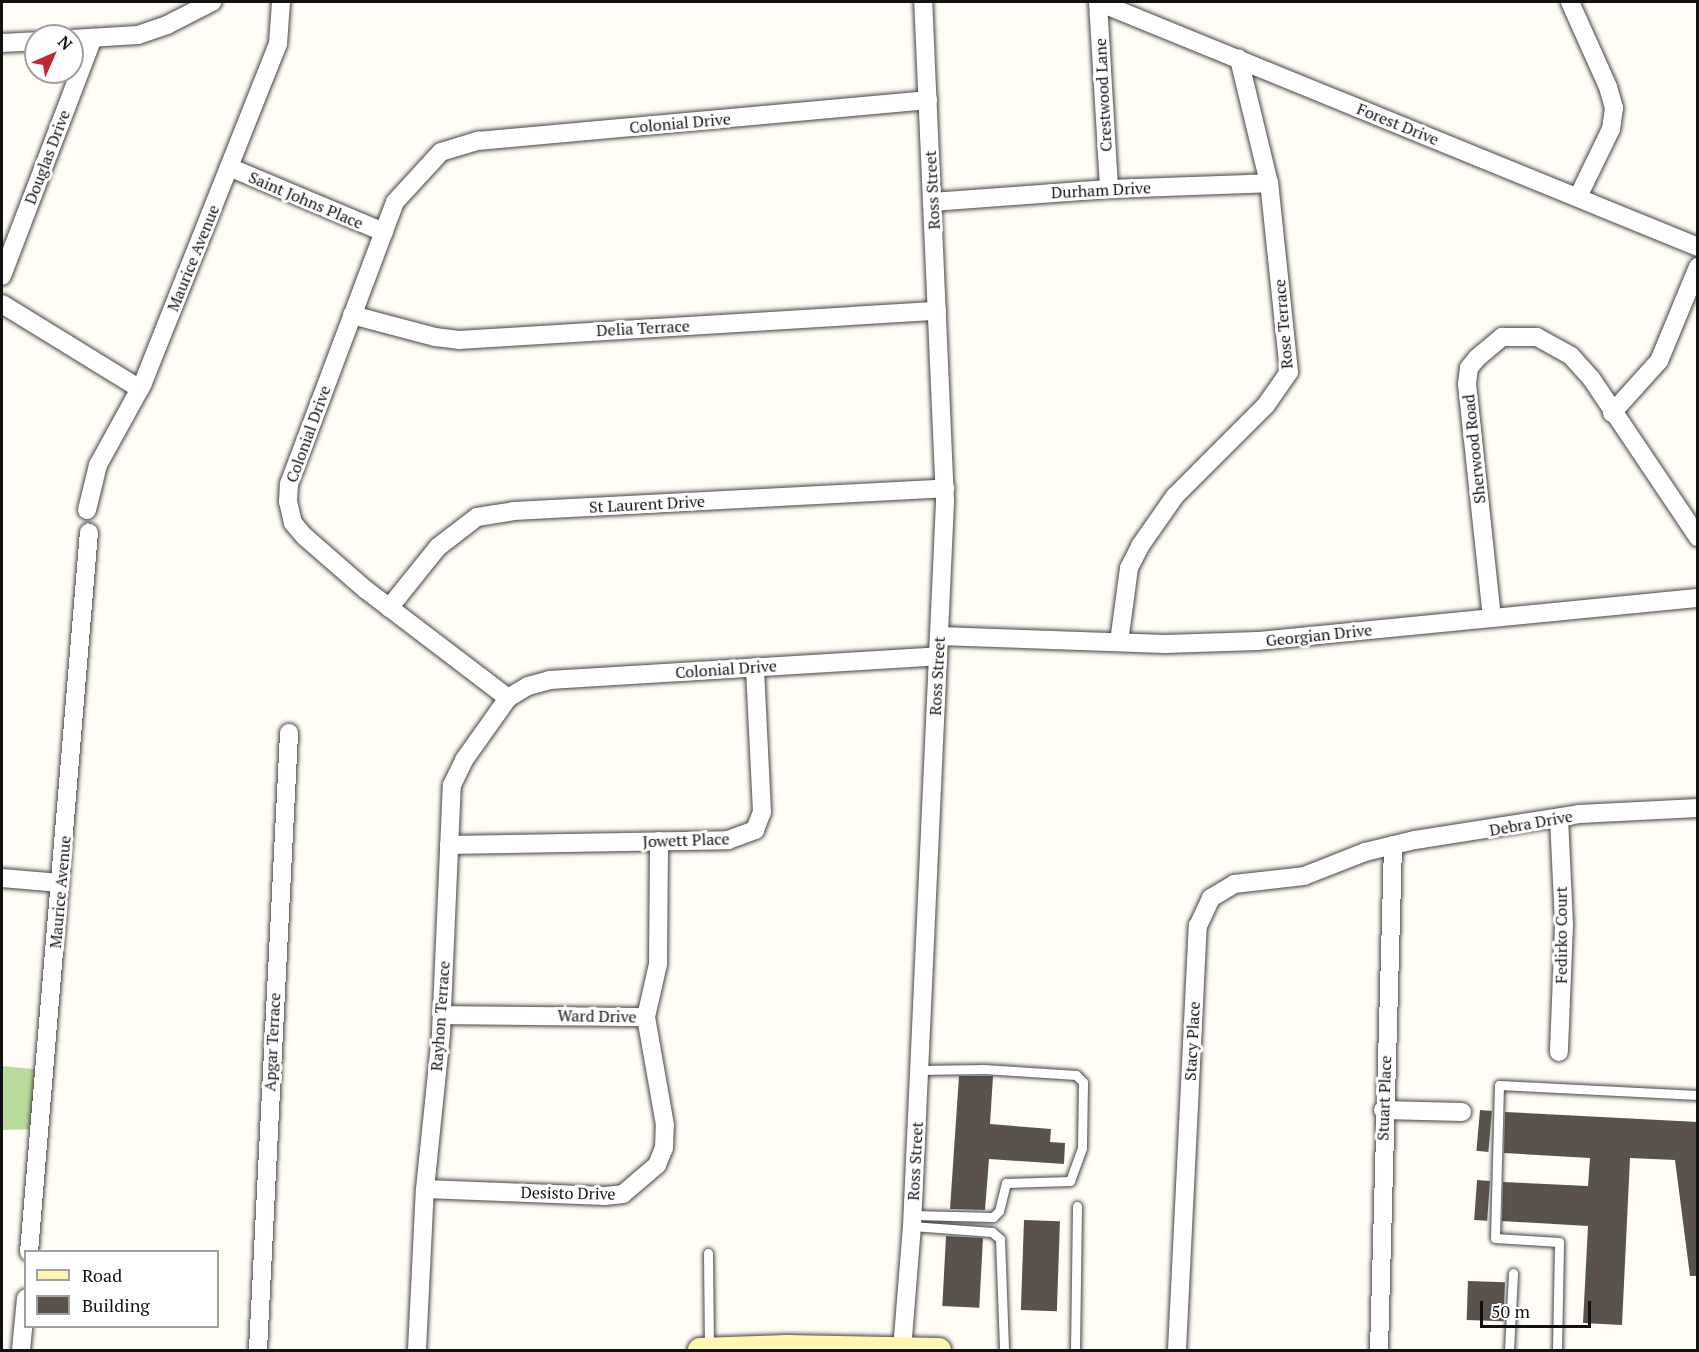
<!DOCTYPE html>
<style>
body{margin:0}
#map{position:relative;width:1699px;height:1352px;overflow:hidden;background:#fffdf5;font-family:"PT Serif",serif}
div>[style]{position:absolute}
.forest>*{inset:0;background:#b9dc9c}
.building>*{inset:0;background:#5a524d;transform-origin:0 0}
.roads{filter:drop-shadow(0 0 2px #444) drop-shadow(0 0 2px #444)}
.lane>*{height:9px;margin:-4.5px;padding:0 4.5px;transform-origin:4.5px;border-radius:4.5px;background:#fff}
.street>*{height:18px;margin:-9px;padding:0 9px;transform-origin:9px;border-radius:9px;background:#fff}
.secondary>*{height:24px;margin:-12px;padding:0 12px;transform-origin:12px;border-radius:12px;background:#fff6b0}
span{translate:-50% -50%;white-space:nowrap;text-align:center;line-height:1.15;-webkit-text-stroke:6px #fff;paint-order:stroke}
.street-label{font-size:16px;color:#111}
.frame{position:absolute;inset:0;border:3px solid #111;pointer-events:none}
.legend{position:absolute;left:24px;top:1250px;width:195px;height:78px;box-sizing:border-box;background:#fff;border:2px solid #a0a0a0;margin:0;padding:8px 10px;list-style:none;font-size:18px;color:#111}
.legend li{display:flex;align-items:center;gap:12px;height:30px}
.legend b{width:30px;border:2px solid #a0a0a0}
.north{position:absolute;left:24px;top:24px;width:60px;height:60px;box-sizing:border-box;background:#fff;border:2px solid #a0a0a0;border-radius:50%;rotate:45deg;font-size:16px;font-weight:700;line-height:24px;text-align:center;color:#111}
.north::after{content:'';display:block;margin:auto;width:21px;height:27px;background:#c4262e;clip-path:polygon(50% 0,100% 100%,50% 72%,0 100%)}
.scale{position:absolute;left:1480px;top:1301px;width:111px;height:27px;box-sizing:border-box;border:3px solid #111;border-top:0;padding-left:8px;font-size:18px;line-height:21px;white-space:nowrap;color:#111;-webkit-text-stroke:4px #fff;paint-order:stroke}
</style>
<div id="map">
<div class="forest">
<div style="clip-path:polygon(2px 1066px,42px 1070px,35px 1129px,2px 1130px)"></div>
</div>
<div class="building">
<div style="clip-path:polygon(959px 1076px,993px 1076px,990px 1124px,1051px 1129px,1050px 1142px,1065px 1143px,1064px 1164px,989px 1159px,985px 1210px,950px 1209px)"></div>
<div style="left:1480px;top:1110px;width:12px;height:41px;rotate:5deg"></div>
<div style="clip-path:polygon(1505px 1112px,1698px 1122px,1698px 1276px,1690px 1276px,1675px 1160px,1630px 1158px,1622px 1325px,1583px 1323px,1588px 1226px,1502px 1221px,1503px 1182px,1588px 1186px,1590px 1158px,1504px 1153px)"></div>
<div style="left:1477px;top:1180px;width:13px;height:40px;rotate:4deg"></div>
<div style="left:1024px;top:1220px;width:36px;height:90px;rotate:2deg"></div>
<div style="left:946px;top:1236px;width:37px;height:70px;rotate:3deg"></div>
<div style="left:1468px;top:1281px;width:37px;height:39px;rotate:2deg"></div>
</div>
<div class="roads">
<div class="lane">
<div style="left:913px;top:1215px;width:80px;rotate:1.4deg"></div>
<div style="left:993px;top:1217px;width:8px;rotate:-45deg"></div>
<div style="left:999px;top:1211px;width:29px;rotate:-76deg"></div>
<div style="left:1006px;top:1183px;width:64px;rotate:-1.8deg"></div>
<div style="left:1070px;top:1181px;width:35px;rotate:-70deg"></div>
<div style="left:1082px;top:1148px;width:66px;rotate:-89.1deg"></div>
<div style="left:1083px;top:1082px;width:10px;rotate:-135deg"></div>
<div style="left:1076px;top:1075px;width:92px;rotate:-176.3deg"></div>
<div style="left:984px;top:1069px;width:65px;rotate:179.1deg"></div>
<div style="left:912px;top:1226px;width:80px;rotate:4.3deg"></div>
<div style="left:992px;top:1232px;width:11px;rotate:41deg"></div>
<div style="left:1000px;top:1239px;width:111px;rotate:87.9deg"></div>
<div style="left:708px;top:1253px;width:96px;rotate:89.4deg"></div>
<div style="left:1075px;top:1350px;width:144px;rotate:-89.2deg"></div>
<div style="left:1509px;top:1350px;width:77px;rotate:-87deg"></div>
<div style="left:1557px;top:1350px;width:108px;rotate:-88.9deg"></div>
<div style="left:1559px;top:1242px;width:64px;rotate:-176.4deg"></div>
<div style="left:1495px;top:1238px;width:153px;rotate:-88.5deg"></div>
<div style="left:1499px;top:1085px;width:199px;rotate:2.9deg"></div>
</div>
<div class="street">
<div style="left:1098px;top:2px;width:648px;rotate:22.21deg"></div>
<div style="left:1098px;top:2px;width:187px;rotate:86.6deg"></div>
<div style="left:1570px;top:2px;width:93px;rotate:65.9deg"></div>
<div style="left:1608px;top:87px;width:22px;rotate:74deg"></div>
<div style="left:1614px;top:108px;width:21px;rotate:98deg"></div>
<div style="left:1611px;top:129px;width:76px;rotate:115.9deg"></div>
<div style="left:72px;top:39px;width:66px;rotate:-3.5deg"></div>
<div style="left:138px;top:35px;width:31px;rotate:-19deg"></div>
<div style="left:167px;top:25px;width:51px;rotate:-27.1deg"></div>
<div style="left:2px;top:43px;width:34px;rotate:-3deg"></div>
<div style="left:229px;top:167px;width:168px;rotate:22.8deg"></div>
<div style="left:932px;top:202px;width:177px;rotate:-4.2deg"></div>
<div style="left:1109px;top:189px;width:160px;rotate:-2.1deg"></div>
<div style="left:2px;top:276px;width:255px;rotate:-69.1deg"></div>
<div style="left:2px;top:304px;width:162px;rotate:31.6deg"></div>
<div style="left:352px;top:315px;width:86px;rotate:14.8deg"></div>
<div style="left:435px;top:337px;width:24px;rotate:7deg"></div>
<div style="left:459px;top:340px;width:479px;rotate:-3.5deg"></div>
<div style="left:1612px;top:413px;width:70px;rotate:-47.9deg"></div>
<div style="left:1659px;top:361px;width:102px;rotate:-67.5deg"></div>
<div style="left:87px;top:510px;width:46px;rotate:-76.3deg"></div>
<div style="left:98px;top:465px;width:94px;rotate:-61.2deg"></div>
<div style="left:143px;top:383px;width:365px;rotate:-68.3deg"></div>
<div style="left:278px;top:44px;width:42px;rotate:-85.9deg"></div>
<div style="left:389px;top:608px;width:78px;rotate:-51.2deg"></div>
<div style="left:438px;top:547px;width:49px;rotate:-37.6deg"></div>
<div style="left:477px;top:517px;width:36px;rotate:-9deg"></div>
<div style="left:513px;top:511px;width:433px;rotate:-3deg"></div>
<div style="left:1492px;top:618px;width:235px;rotate:-96.1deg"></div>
<div style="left:1467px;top:384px;width:16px;rotate:-83deg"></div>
<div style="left:1469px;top:368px;width:13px;rotate:-51deg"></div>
<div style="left:1477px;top:358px;width:33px;rotate:-40deg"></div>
<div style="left:1502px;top:337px;width:35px"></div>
<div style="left:1537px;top:337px;width:39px;rotate:29deg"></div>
<div style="left:1571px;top:356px;width:30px;rotate:48deg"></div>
<div style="left:1591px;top:378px;width:192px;rotate:56.1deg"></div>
<div style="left:939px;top:636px;width:226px;rotate:2deg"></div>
<div style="left:1165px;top:644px;width:93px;rotate:-1.8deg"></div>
<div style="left:1258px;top:641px;width:442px;rotate:-5.6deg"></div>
<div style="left:1119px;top:642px;width:75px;rotate:-82.3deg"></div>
<div style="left:1129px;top:568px;width:25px;rotate:-63deg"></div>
<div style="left:1140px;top:546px;width:61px;rotate:-55deg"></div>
<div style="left:1175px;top:496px;width:129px;rotate:-45deg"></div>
<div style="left:1266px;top:405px;width:40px;rotate:-55.1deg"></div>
<div style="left:1289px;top:372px;width:190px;rotate:-96deg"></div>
<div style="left:1269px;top:183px;width:128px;rotate:-103.6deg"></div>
<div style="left:508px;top:698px;width:178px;rotate:-142.7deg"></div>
<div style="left:366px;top:590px;width:82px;rotate:-138.9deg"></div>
<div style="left:304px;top:536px;width:17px;rotate:-130deg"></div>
<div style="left:293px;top:523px;width:22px;rotate:-103deg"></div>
<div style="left:288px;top:502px;width:18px;rotate:-87deg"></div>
<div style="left:289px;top:484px;width:301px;rotate:-69.4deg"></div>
<div style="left:395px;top:202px;width:68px;rotate:-47.4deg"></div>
<div style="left:441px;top:152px;width:39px;rotate:-17deg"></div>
<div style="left:478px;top:141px;width:452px;rotate:-5.2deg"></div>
<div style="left:1559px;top:818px;width:107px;rotate:87.3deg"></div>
<div style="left:1564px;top:925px;width:127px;rotate:92.3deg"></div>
<div style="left:449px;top:845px;width:279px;rotate:-1deg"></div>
<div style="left:728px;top:840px;width:29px;rotate:-20deg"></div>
<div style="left:755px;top:830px;width:19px;rotate:-69deg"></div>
<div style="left:762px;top:812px;width:145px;rotate:-92.8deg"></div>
<div style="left:2px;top:878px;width:58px;rotate:4.9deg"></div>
<div style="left:442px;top:1015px;width:204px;rotate:0.6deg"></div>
<div style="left:1383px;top:1110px;width:79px;rotate:1.5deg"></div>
<div style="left:425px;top:1189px;width:180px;rotate:2.2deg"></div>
<div style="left:605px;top:1196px;width:18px;rotate:-6deg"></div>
<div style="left:623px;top:1194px;width:45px;rotate:-40.5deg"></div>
<div style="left:657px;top:1165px;width:18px;rotate:-68deg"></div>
<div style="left:664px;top:1148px;width:23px;rotate:-88deg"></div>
<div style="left:665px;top:1125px;width:110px;rotate:-100deg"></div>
<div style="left:646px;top:1017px;width:54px;rotate:-77.2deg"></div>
<div style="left:658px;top:964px;width:123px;rotate:-89.5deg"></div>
<div style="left:29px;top:1252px;width:722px;rotate:-85.24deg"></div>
<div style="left:21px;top:1350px;width:52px;rotate:-84.5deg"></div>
<div style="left:258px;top:1350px;width:618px;rotate:-87.12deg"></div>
<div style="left:417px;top:1350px;width:161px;rotate:-87.2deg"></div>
<div style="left:425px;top:1189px;width:157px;rotate:-84.1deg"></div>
<div style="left:441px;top:1033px;width:248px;rotate:-87.5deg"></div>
<div style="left:452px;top:785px;width:28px;rotate:-64deg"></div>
<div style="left:464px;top:760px;width:76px;rotate:-54.6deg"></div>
<div style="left:508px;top:698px;width:23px;rotate:-31deg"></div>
<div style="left:528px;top:686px;width:23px;rotate:-15deg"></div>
<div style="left:550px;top:680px;width:389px;rotate:-3.5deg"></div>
<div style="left:902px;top:1350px;width:124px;rotate:-85.4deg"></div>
<div style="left:912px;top:1226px;width:726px;rotate:-87.39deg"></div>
<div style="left:945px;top:501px;width:499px;rotate:-92.5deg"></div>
<div style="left:1177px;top:1350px;width:425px;rotate:-87.2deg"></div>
<div style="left:1198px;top:926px;width:31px;rotate:-65deg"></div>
<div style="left:1211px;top:898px;width:27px;rotate:-31deg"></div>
<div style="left:1234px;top:884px;width:70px;rotate:-6.5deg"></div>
<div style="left:1304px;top:876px;width:66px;rotate:-21.5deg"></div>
<div style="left:1365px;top:852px;width:51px;rotate:-13.5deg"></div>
<div style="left:1415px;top:840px;width:166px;rotate:-9deg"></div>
<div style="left:1579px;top:814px;width:119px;rotate:-2.9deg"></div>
<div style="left:1379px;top:1350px;width:505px;rotate:-88.41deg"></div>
</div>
<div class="secondary">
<div style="left:700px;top:1350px;width:87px;rotate:-2deg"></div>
<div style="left:787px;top:1347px;width:152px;rotate:1.1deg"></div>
</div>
</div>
<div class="street-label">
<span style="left:1103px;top:95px;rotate:-93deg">Crestwood Lane</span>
<span style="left:680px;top:123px;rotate:-5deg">Colonial Drive</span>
<span style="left:1398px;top:124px;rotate:22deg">Forest Drive</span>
<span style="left:47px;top:157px;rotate:-69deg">Douglas Drive</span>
<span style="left:932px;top:190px;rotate:-93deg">Ross Street</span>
<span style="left:1101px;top:190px;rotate:-3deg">Durham Drive</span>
<span style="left:306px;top:200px;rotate:23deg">Saint Johns Place</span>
<span style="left:193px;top:258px;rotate:-68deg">Maurice Avenue</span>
<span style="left:1283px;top:324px;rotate:-95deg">Rose Terrace</span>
<span style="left:643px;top:328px;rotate:-3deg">Delia Terrace</span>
<span style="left:308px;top:434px;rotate:-70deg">Colonial Drive</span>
<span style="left:1474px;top:449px;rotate:-96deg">Sherwood Road</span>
<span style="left:647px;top:504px;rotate:-3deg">St Laurent Drive</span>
<span style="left:1319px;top:635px;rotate:-6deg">Georgian Drive</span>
<span style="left:726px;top:669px;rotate:-4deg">Colonial Drive</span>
<span style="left:937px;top:676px;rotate:-87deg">Ross Street</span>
<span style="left:1531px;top:823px;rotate:-10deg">Debra Drive</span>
<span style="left:686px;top:840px;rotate:-2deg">Jowett Place</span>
<span style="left:60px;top:892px;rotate:-85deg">Maurice Avenue</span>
<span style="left:1561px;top:935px;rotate:-90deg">Fedirko Court</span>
<span style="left:440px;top:1016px;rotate:-86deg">Rayhon Terrace</span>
<span style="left:597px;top:1016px;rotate:1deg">Ward Drive</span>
<span style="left:1192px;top:1041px;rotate:-87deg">Stacy Place</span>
<span style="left:272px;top:1042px;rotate:-87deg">Apgar Terrace</span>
<span style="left:1384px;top:1098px;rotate:-88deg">Stuart Place</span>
<span style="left:915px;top:1161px;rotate:-87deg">Ross Street</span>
<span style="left:568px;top:1193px;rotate:1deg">Desisto Drive</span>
</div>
<div class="frame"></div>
<ul class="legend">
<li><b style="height:8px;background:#fff6b0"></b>Road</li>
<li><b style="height:16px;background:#5a524d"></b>Building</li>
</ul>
<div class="north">N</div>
<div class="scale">50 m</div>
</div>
